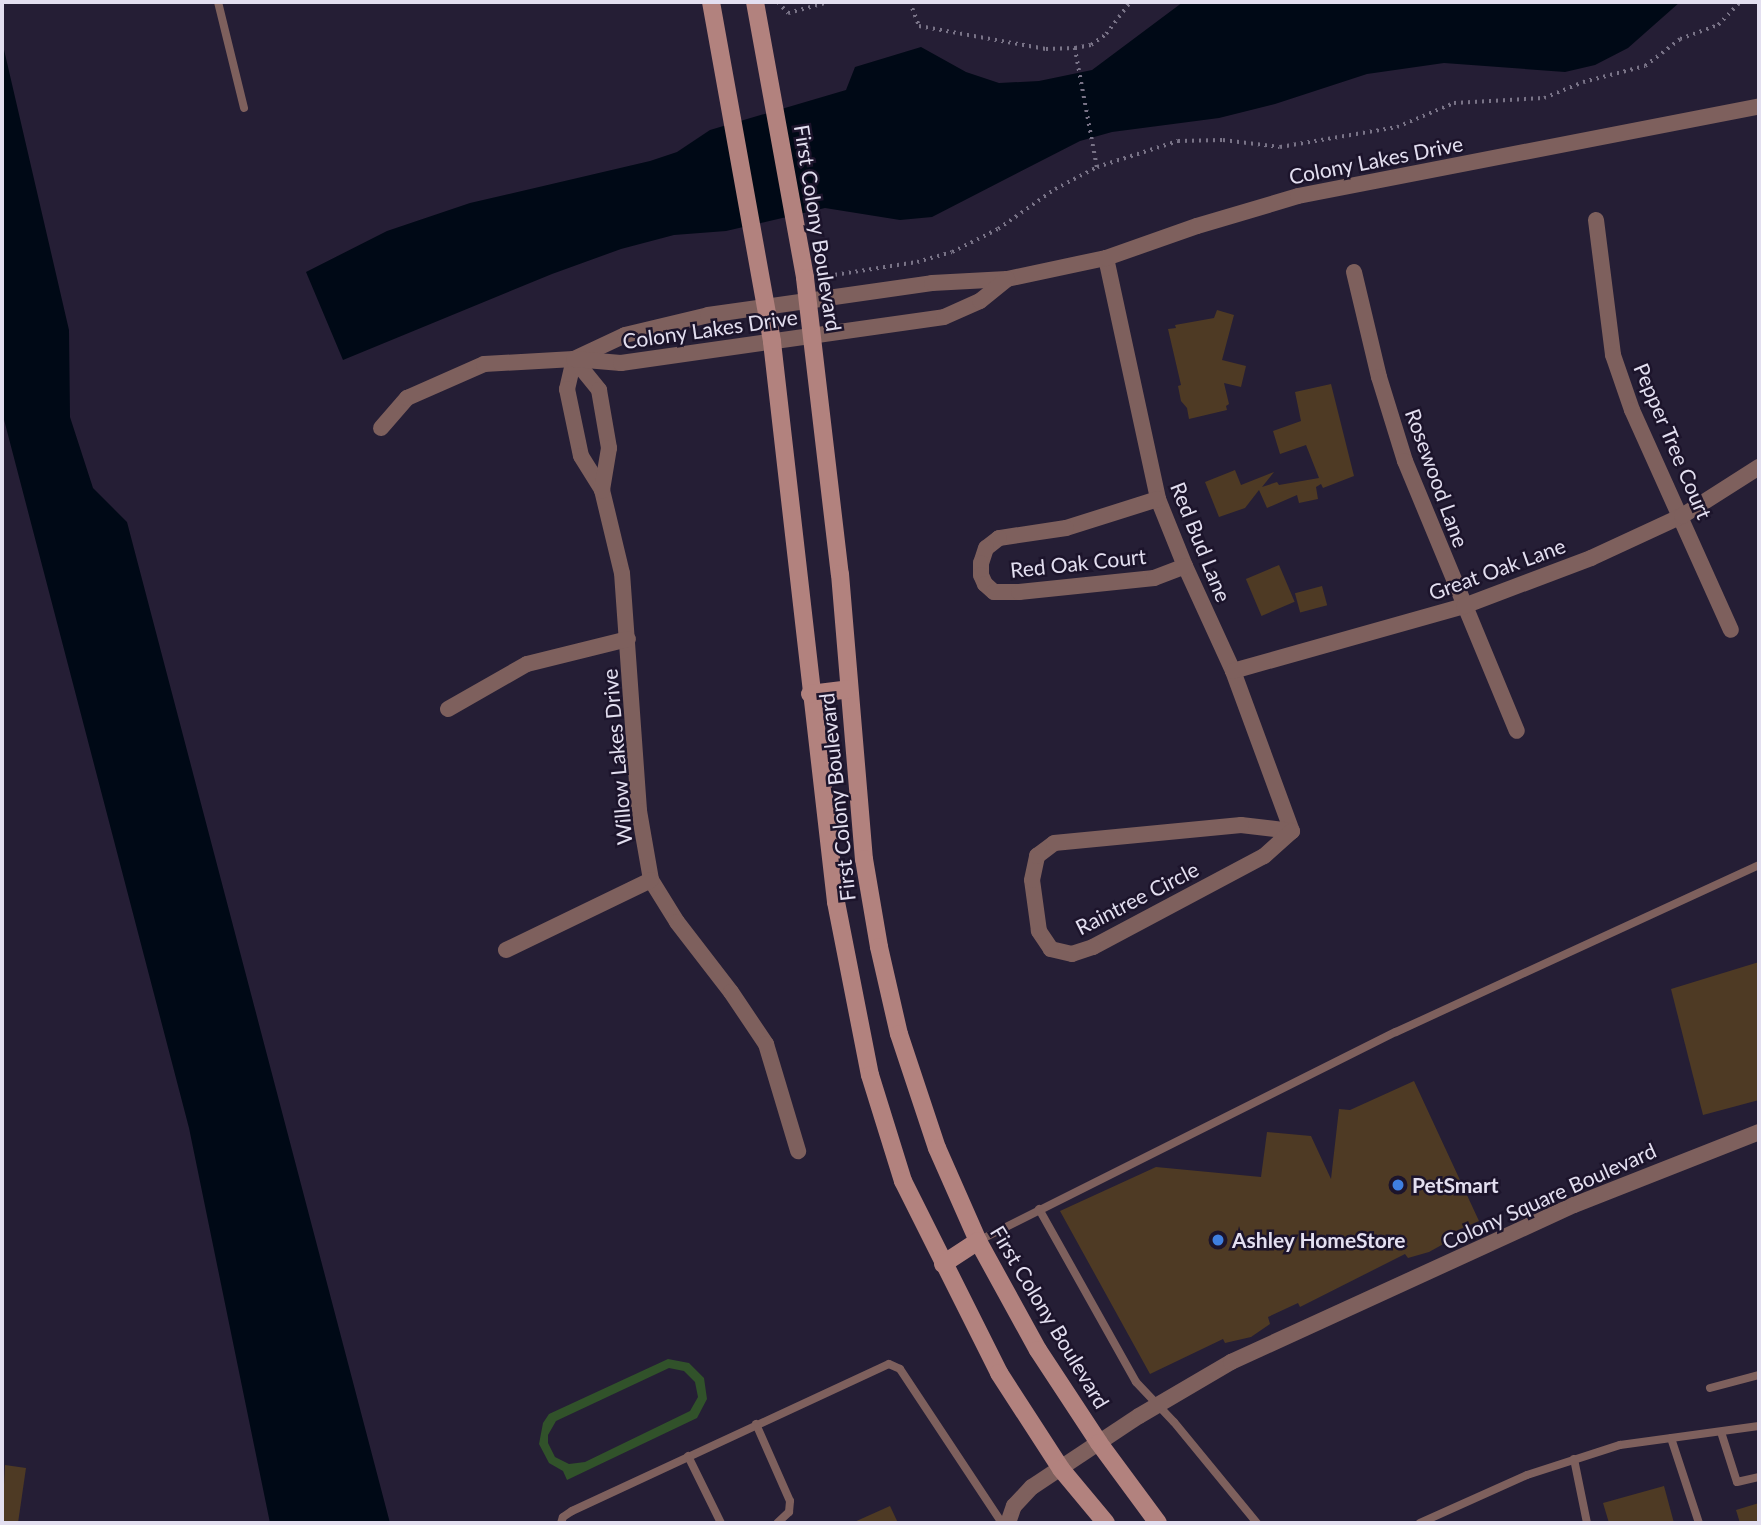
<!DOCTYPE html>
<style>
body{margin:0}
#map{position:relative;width:1761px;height:1525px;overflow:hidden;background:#251e35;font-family:Lato,sans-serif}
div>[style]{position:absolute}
.green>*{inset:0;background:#31522a}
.water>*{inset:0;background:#000916}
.building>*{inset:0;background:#4e3a24;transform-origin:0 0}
.path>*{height:3.5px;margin-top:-1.75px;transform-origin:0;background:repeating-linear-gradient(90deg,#797387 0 2px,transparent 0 7px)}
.service>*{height:8px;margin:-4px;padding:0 4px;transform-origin:4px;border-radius:4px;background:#7e605d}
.minor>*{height:16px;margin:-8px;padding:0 8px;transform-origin:8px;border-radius:8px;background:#7e605d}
.secondary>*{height:18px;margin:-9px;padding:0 9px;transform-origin:9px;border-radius:9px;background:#b2827e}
.dots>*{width:19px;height:19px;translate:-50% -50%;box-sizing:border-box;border:4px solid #1c142b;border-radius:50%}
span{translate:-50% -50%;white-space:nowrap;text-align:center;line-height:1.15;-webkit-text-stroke:5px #1c142b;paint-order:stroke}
.street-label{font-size:21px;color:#e3dff0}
.poi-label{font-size:21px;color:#e3dff0;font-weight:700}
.left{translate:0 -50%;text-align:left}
.frame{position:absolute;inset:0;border:4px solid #e3dff0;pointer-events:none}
</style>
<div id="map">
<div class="green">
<div style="clip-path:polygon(evenodd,668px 1359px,689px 1363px,704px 1378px,707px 1399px,697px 1418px,567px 1480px,563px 1471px,549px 1463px,539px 1444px,543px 1423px,549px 1414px,668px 1359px,669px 1368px,684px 1371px,695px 1382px,698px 1397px,690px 1411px,585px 1462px,569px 1464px,555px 1457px,548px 1443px,548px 1435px,556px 1421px,669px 1368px)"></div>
</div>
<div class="water">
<div style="clip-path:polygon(1183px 2px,1680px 2px,1628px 48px,1595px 65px,1565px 72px,1444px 63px,1367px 74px,1275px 104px,1219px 118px,1112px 132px,1080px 141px,932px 217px,900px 220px,825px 208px,726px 231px,674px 235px,621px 249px,552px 274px,343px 360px,306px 272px,387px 231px,470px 203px,650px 161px,677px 152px,710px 130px,846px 90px,855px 67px,921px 47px,966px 72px,999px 83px,1039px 81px,1092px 70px)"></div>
<div style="clip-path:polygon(2px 41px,69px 330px,70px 417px,93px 488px,127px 522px,390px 1523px,270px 1523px,189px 1128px,2px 412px)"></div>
</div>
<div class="building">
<div style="clip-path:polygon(1217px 310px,1234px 315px,1222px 360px,1246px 366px,1241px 387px,1224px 383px,1229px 404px,1226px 406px,1227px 410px,1189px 419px,1187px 408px,1181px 401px,1178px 386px,1181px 385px,1168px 329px,1176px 328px,1175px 325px,1214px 318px)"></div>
<div style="clip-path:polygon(1331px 384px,1354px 476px,1323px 488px,1321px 484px,1316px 487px,1318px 499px,1299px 503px,1297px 495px,1267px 508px,1259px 490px,1245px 508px,1219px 517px,1205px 482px,1235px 470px,1241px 485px,1274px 472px,1262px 487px,1277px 482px,1279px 485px,1319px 478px,1306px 445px,1280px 454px,1273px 431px,1301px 421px,1295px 392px)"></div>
<div style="left:1279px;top:565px;width:40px;height:36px;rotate:67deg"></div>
<div style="left:1322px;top:586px;width:20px;height:28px;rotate:75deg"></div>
<div style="clip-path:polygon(1759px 962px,1759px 1100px,1703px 1115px,1671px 989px)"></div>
<div style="clip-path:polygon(1414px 1081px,1479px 1221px,1444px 1236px,1447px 1242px,1429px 1252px,1408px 1258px,1405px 1254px,1300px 1307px,1298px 1303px,1268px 1317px,1270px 1324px,1251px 1337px,1225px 1343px,1223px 1339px,1150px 1374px,1060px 1211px,1156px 1167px,1261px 1177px,1267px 1132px,1311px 1136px,1331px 1179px,1339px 1109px,1350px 1110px)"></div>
<div style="clip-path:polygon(5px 1465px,26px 1468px,18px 1523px,2px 1523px)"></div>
<div style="clip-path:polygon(1664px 1486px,1674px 1523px,1609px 1523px,1603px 1503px)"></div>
<div style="clip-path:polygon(1759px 1503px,1759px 1523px,1740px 1523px,1736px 1510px)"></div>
<div style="clip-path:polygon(890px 1506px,898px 1523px,852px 1523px)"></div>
</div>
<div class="path">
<div style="left:778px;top:2px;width:15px;rotate:48deg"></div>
<div style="left:788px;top:13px;width:42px;rotate:-15deg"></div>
<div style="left:910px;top:2px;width:26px;rotate:69deg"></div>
<div style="left:919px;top:26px;width:129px;rotate:10.3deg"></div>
<div style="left:1046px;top:49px;width:29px;rotate:-2deg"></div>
<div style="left:1075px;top:48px;width:121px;rotate:79.5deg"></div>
<div style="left:1075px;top:48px;width:16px;rotate:-11deg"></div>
<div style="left:1091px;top:45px;width:19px;rotate:-36deg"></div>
<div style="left:1106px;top:34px;width:40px;rotate:-53deg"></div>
<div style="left:821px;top:277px;width:97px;rotate:-8.9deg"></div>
<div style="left:917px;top:262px;width:36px;rotate:-16deg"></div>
<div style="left:952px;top:252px;width:51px;rotate:-26.6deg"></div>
<div style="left:998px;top:229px;width:70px;rotate:-35.1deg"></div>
<div style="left:1055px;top:189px;width:47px;rotate:-27.6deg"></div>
<div style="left:1097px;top:167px;width:85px;rotate:-17.8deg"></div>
<div style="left:1178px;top:141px;width:45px;rotate:-1.3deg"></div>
<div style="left:1223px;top:140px;width:57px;rotate:7deg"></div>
<div style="left:1280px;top:147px;width:119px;rotate:-9.7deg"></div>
<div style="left:1397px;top:127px;width:62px;rotate:-22.8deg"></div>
<div style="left:1454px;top:103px;width:90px;rotate:-3.2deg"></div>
<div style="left:1544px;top:98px;width:42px;rotate:-22.3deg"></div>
<div style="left:1583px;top:82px;width:64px;rotate:-14.5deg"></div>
<div style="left:1645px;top:66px;width:44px;rotate:-37.6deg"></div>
<div style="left:1680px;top:39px;width:40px;rotate:-20.2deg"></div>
<div style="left:1718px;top:25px;width:32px;rotate:-46deg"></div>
</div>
<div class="service">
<div style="left:218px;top:2px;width:109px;rotate:76.2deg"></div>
<div style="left:1039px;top:1209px;width:198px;rotate:60.7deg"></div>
<div style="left:1136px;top:1382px;width:55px;rotate:46.5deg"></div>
<div style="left:1174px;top:1422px;width:131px;rotate:50.6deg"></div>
<div style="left:978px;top:1241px;width:467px;rotate:-26.6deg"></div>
<div style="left:1396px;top:1032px;width:400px;rotate:-24.7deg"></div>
<div style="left:1710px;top:1388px;width:51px;rotate:-14.9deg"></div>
<div style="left:756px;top:1424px;width:84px;rotate:66.2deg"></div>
<div style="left:790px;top:1501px;width:11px;rotate:95deg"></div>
<div style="left:789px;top:1512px;width:16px;rotate:137deg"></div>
<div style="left:1721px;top:1432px;width:52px;rotate:72.3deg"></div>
<div style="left:1737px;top:1482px;width:23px;rotate:-13deg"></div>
<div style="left:1671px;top:1438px;width:89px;rotate:71.8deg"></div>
<div style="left:688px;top:1456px;width:75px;rotate:63.8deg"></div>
<div style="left:1574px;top:1459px;width:65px;rotate:78.5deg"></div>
<div style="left:561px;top:1523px;width:6px;rotate:-72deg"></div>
<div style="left:563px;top:1517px;width:11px;rotate:-34deg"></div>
<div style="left:572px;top:1511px;width:349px;rotate:-24.9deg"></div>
<div style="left:889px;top:1364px;width:12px;rotate:24deg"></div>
<div style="left:900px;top:1369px;width:185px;rotate:56.5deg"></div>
<div style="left:1420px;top:1523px;width:117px;rotate:-24.2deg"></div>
<div style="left:1527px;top:1475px;width:98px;rotate:-17.9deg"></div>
<div style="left:1620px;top:1445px;width:140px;rotate:-7.8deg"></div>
</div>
<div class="minor">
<div style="left:1596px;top:220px;width:136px;rotate:82.8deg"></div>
<div style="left:1613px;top:355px;width:58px;rotate:70.9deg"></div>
<div style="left:1632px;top:410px;width:241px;rotate:65.8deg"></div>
<div style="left:1106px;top:258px;width:247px;rotate:77.8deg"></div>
<div style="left:1158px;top:499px;width:72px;rotate:68.1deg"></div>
<div style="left:1185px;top:566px;width:115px;rotate:65.4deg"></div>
<div style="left:1233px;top:671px;width:171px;rotate:69.8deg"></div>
<div style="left:1354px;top:272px;width:108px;rotate:76.6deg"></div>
<div style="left:1379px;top:377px;width:88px;rotate:72.8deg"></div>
<div style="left:1405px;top:461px;width:292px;rotate:67.5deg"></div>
<div style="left:574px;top:359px;width:56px;rotate:-25.2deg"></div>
<div style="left:625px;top:335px;width:85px;rotate:-13.5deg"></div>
<div style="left:708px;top:315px;width:226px;rotate:-8.1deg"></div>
<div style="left:932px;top:283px;width:75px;rotate:-3.1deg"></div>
<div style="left:1007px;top:279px;width:101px;rotate:-12deg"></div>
<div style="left:1106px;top:258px;width:96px;rotate:-19.4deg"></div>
<div style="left:1197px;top:226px;width:105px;rotate:-16.5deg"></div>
<div style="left:1298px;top:196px;width:470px;rotate:-11deg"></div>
<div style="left:574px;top:359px;width:31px;rotate:103deg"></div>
<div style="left:567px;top:389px;width:68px;rotate:78.2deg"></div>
<div style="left:581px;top:456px;width:40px;rotate:58deg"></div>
<div style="left:602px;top:490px;width:85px;rotate:76.5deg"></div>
<div style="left:622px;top:573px;width:239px;rotate:85.9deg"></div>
<div style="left:639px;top:811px;width:70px;rotate:80.1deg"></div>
<div style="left:651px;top:880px;width:49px;rotate:58.2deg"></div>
<div style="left:677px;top:922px;width:88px;rotate:52.4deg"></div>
<div style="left:731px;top:992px;width:63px;rotate:56.1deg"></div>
<div style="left:766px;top:1044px;width:112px;rotate:73.3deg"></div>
<div style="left:574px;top:359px;width:40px;rotate:51deg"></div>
<div style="left:599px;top:390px;width:59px;rotate:80.2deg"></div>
<div style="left:609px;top:448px;width:43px;rotate:99.5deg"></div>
<div style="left:381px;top:428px;width:40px;rotate:-49deg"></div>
<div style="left:407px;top:398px;width:84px;rotate:-23.8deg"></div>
<div style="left:484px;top:364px;width:90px;rotate:-3.2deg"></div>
<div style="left:574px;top:359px;width:47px;rotate:4.9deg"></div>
<div style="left:621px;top:363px;width:326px;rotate:-8.1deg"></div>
<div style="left:944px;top:317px;width:39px;rotate:-24deg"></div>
<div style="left:980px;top:301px;width:35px;rotate:-39deg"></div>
<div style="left:1158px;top:499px;width:96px;rotate:162.5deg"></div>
<div style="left:1066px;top:528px;width:68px;rotate:171.5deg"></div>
<div style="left:999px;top:538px;width:16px;rotate:142deg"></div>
<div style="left:986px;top:548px;width:16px;rotate:108deg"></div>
<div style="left:981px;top:563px;width:12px;rotate:90deg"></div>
<div style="left:981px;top:575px;width:10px;rotate:66deg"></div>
<div style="left:985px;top:584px;width:12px;rotate:42deg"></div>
<div style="left:994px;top:592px;width:25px"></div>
<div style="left:1019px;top:592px;width:136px;rotate:-5.9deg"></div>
<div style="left:1154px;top:578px;width:33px;rotate:-21deg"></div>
<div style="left:1233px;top:671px;width:240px;rotate:-15.7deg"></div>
<div style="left:1464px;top:606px;width:136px;rotate:-20.7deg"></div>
<div style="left:1591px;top:558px;width:100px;rotate:-24.8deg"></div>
<div style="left:1682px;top:516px;width:91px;rotate:-32.5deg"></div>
<div style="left:448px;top:709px;width:91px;rotate:-29.7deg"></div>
<div style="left:527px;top:664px;width:104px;rotate:-13.9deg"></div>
<div style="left:1241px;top:825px;width:51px;rotate:6.7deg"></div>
<div style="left:1292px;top:831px;width:38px;rotate:138deg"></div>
<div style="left:1264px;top:856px;width:194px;rotate:152deg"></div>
<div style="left:1093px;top:947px;width:22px;rotate:162deg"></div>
<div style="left:1072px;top:954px;width:22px;rotate:-167deg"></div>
<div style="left:1051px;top:949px;width:22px;rotate:-124deg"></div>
<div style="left:1039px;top:931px;width:51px;rotate:-97.8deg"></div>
<div style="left:1032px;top:880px;width:25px;rotate:-78deg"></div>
<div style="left:1037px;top:856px;width:21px;rotate:-37deg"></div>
<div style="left:1054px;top:843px;width:188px;rotate:-5.5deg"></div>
<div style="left:506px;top:950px;width:161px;rotate:-25.8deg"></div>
<div style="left:1008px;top:1523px;width:18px;rotate:-71deg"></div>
<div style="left:1014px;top:1506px;width:26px;rotate:-47deg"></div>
<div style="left:1032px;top:1487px;width:128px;rotate:-33.6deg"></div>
<div style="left:1139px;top:1416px;width:107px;rotate:-30.4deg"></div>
<div style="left:1231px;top:1362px;width:377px;rotate:-24.6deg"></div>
<div style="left:1574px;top:1205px;width:199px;rotate:-21.5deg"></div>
</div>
<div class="secondary">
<div style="left:711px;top:2px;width:345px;rotate:79.8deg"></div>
<div style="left:772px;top:342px;width:564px;rotate:83.48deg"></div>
<div style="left:836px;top:902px;width:176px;rotate:78.9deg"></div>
<div style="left:870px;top:1075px;width:111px;rotate:72.7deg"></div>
<div style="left:903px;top:1181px;width:215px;rotate:63.4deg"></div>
<div style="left:999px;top:1373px;width:114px;rotate:57.1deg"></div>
<div style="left:1061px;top:1469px;width:70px;rotate:50.2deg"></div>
<div style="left:755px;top:2px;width:280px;rotate:79.7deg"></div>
<div style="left:805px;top:278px;width:298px;rotate:83.3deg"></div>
<div style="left:840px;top:574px;width:286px;rotate:85.2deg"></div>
<div style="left:864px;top:859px;width:89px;rotate:80.3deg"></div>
<div style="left:879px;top:947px;width:89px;rotate:77.1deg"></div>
<div style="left:899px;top:1034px;width:120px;rotate:71.6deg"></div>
<div style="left:937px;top:1148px;width:102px;rotate:66.2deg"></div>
<div style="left:978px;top:1241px;width:124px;rotate:61.2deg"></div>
<div style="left:1038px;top:1350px;width:111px;rotate:56.7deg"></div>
<div style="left:1099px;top:1443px;width:99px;rotate:53.6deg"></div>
<div style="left:810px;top:694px;width:39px;rotate:-7deg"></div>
<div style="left:943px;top:1264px;width:42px;rotate:-33.3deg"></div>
</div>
<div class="dots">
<div style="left:1398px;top:1185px;background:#3f7fe0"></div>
<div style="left:1218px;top:1240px;background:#3f7fe0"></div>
</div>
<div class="street-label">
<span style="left:1376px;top:160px;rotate:-11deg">Colony Lakes Drive</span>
<span style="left:818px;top:228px;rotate:81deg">First Colony Boulevard</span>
<span style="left:710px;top:329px;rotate:-8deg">Colony Lakes Drive</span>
<span style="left:1673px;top:441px;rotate:67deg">Pepper Tree Court</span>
<span style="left:1437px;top:478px;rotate:70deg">Rosewood Lane</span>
<span style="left:1201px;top:542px;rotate:68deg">Red Bud Lane</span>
<span style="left:1078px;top:563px;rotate:-6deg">Red Oak Court</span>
<span style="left:1497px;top:569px;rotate:-20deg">Great Oak Lane</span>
<span style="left:617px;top:757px;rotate:-95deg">Willow Lakes Drive</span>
<span style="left:837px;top:797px;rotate:-96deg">First Colony Boulevard</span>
<span style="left:1137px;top:898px;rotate:-27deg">Raintree Circle</span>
<span style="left:1549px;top:1196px;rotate:-24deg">Colony Square Boulevard</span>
<span style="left:1050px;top:1317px;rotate:59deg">First Colony Boulevard</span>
</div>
<div class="poi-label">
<span class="left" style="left:1412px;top:1185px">PetSmart</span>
<span class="left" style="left:1232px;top:1240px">Ashley HomeStore</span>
</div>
<div class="frame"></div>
</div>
